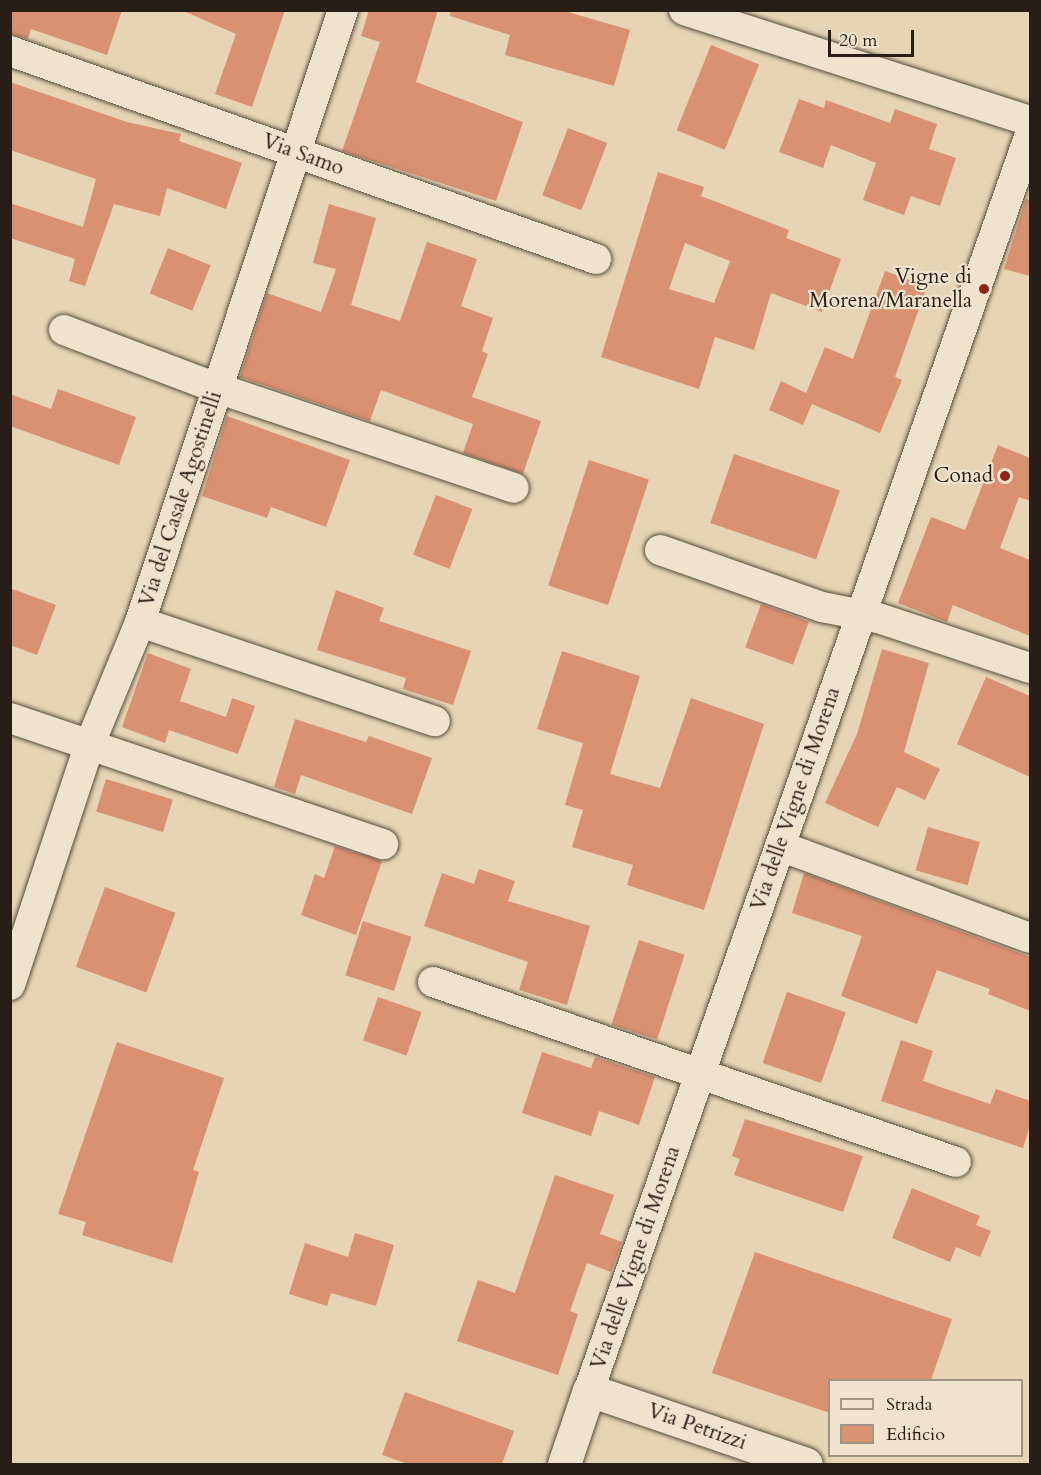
<!DOCTYPE html>
<style>
body{margin:0}
#map{position:relative;width:1041px;height:1475px;overflow:hidden;background:#e6d4b4;font-family:Cardo,serif}
div>[style]{position:absolute}
.building>*{inset:0;background:#da9171;transform-origin:0 0}
.roads{filter:drop-shadow(0 0 2px #584c3d) drop-shadow(0 0 2px #584c3d)}
.street>*{height:30px;margin:-15px;padding:0 15px;transform-origin:15px;border-radius:15px;background:#efe3ce}
.secondary>*{height:33px;margin:-16.5px;padding:0 16.5px;transform-origin:16.5px;border-radius:16.5px;background:#efe3ce}
.dots>*{width:16px;height:16px;translate:-50% -50%;box-sizing:border-box;border:3px solid #efe3ce;border-radius:50%}
span{translate:-50% -50%;white-space:nowrap;text-align:center;line-height:1.15;-webkit-text-stroke:4.5px #efe3ce;paint-order:stroke}
.street-label{font-size:21px;color:#291e15}
.poi-label{font-size:21px;color:#291e15}
.right{translate:-100% -50%;text-align:right}
.frame{position:absolute;inset:0;border:12px solid #291e15;pointer-events:none}
.legend{position:absolute;left:828px;top:1379px;width:195px;height:78px;box-sizing:border-box;background:#efe3ce;border:2px solid #a09484;margin:0;padding:8px 10px;list-style:none;font-size:18px;color:#291e15}
.legend li{display:flex;align-items:center;gap:12px;height:30px}
.legend b{width:30px;border:2px solid #a09484}
.scale{position:absolute;left:828px;top:30px;width:86px;height:27px;box-sizing:border-box;border:3px solid #291e15;border-top:0;padding-left:8px;font-size:18px;line-height:21px;white-space:nowrap;color:#291e15;-webkit-text-stroke:4px #efe3ce;paint-order:stroke}
</style>
<div id="map">
<div class="building">
<div style="clip-path:polygon(10px 10px,122px 10px,107px 55px,31px 29px,28px 39px,10px 34px)"></div>
<div style="clip-path:polygon(181px 10px,285px 10px,252px 107px,215px 94px,236px 34px)"></div>
<div style="clip-path:polygon(369px 10px,438px 10px,416px 82px,523px 122px,496px 201px,342px 151px,380px 42px,361px 36px)"></div>
<div style="clip-path:polygon(451px 10px,561px 10px,630px 30px,614px 86px,505px 55px,510px 35px,450px 16px)"></div>
<div style="left:711px;top:45px;width:52px;height:92px;rotate:22deg"></div>
<div style="clip-path:polygon(10px 82px,127px 122px,181px 134px,179px 141px,242px 163px,226px 209px,167px 188px,160px 216px,114px 204px,85px 286px,69px 281px,75px 259px,10px 238px,10px 203px,83px 227px,96px 179px,10px 150px)"></div>
<div style="clip-path:polygon(799px 99px,824px 108px,826px 100px,890px 123px,895px 109px,937px 124px,929px 149px,956px 158px,940px 206px,911px 196px,904px 215px,863px 200px,876px 163px,831px 145px,823px 168px,779px 152px)"></div>
<div style="left:568px;top:128px;width:42px;height:72px;rotate:21deg"></div>
<div style="clip-path:polygon(evenodd,658px 172px,704px 187px,701px 196px,789px 230px,786px 238px,841px 259px,822px 312px,771px 293px,754px 350px,715px 337px,699px 389px,601px 357px,658px 172px,685px 243px,730px 261px,714px 303px,669px 289px,685px 243px)"></div>
<div style="clip-path:polygon(1026px 199px,1030px 200px,1030px 276px,1004px 269px)"></div>
<div style="clip-path:polygon(329px 204px,376px 218px,351px 305px,400px 321px,427px 242px,477px 259px,461px 306px,493px 318px,482px 351px,488px 354px,472px 397px,541px 421px,523px 474px,463px 453px,473px 424px,381px 390px,370px 421px,240px 377px,267px 293px,321px 312px,336px 269px,313px 263px)"></div>
<div style="left:168px;top:248px;width:46px;height:49px;rotate:22deg"></div>
<div style="clip-path:polygon(885px 271px,927px 286px,895px 377px,902px 380px,880px 433px,812px 404px,803px 425px,769px 410px,781px 381px,806px 393px,825px 347px,853px 359px)"></div>
<div style="clip-path:polygon(58px 389px,136px 417px,119px 465px,10px 426px,10px 394px,51px 409px)"></div>
<div style="clip-path:polygon(227px 416px,350px 460px,326px 527px,271px 507px,267px 518px,202px 496px)"></div>
<div style="clip-path:polygon(998px 445px,1030px 458px,1030px 501px,1019px 497px,1000px 548px,1030px 560px,1030px 636px,953px 605px,947px 622px,898px 603px,931px 517px,965px 530px)"></div>
<div style="left:734px;top:454px;width:112px;height:73px;rotate:19deg"></div>
<div style="left:589px;top:460px;width:63px;height:132px;rotate:18deg"></div>
<div style="left:436px;top:495px;width:39px;height:64px;rotate:21deg"></div>
<div style="clip-path:polygon(10px 588px,56px 605px,37px 655px,10px 645px)"></div>
<div style="clip-path:polygon(336px 590px,384px 608px,379px 621px,471px 651px,453px 705px,403px 689px,406px 678px,317px 650px)"></div>
<div style="left:761px;top:604px;width:51px;height:46px;rotate:20deg"></div>
<div style="clip-path:polygon(882px 649px,929px 663px,904px 752px,940px 769px,925px 800px,897px 787px,878px 827px,825px 803px,857px 734px)"></div>
<div style="clip-path:polygon(562px 651px,640px 676px,610px 774px,660px 788px,691px 698px,764px 724px,704px 910px,627px 885px,633px 865px,572px 847px,583px 810px,565px 805px,583px 743px,537px 729px)"></div>
<div style="clip-path:polygon(148px 653px,191px 669px,180px 701px,226px 717px,232px 698px,255px 706px,238px 754px,169px 730px,165px 743px,122px 727px)"></div>
<div style="clip-path:polygon(986px 677px,1030px 696px,1030px 777px,957px 744px)"></div>
<div style="clip-path:polygon(295px 719px,366px 742px,369px 736px,432px 758px,412px 814px,301px 775px,295px 794px,274px 787px)"></div>
<div style="left:106px;top:779px;width:70px;height:34px;rotate:17deg"></div>
<div style="left:928px;top:827px;width:54px;height:45px;rotate:16deg"></div>
<div style="clip-path:polygon(335px 846px,382px 861px,356px 935px,301px 915px,315px 874px,324px 878px)"></div>
<div style="clip-path:polygon(479px 869px,515px 881px,508px 901px,590px 926px,567px 1005px,519px 990px,528px 962px,424px 926px,442px 873px,474px 884px)"></div>
<div style="clip-path:polygon(804px 873px,1030px 957px,1030px 1011px,988px 994px,990px 989px,937px 970px,917px 1024px,841px 996px,862px 936px,792px 913px)"></div>
<div style="left:105px;top:887px;width:75px;height:85px;rotate:20deg"></div>
<div style="left:363px;top:921px;width:51px;height:57px;rotate:18deg"></div>
<div style="left:639px;top:940px;width:48px;height:89px;rotate:18deg"></div>
<div style="left:787px;top:992px;width:62px;height:75px;rotate:19deg"></div>
<div style="left:378px;top:997px;width:46px;height:46px;rotate:19deg"></div>
<div style="clip-path:polygon(901px 1040px,933px 1051px,923px 1081px,990px 1104px,996px 1089px,1030px 1101px,1030px 1126px,1023px 1148px,881px 1101px)"></div>
<div style="clip-path:polygon(117px 1042px,224px 1078px,193px 1170px,199px 1172px,172px 1263px,82px 1235px,86px 1222px,58px 1214px)"></div>
<div style="clip-path:polygon(542px 1052px,591px 1068px,595px 1057px,655px 1077px,639px 1125px,599px 1111px,591px 1136px,522px 1113px)"></div>
<div style="clip-path:polygon(745px 1119px,863px 1156px,843px 1212px,734px 1175px,740px 1159px,732px 1156px)"></div>
<div style="clip-path:polygon(555px 1175px,614px 1195px,600px 1234px,622px 1242px,611px 1272px,587px 1263px,570px 1311px,578px 1314px,558px 1375px,457px 1341px,478px 1280px,515px 1293px)"></div>
<div style="clip-path:polygon(912px 1188px,980px 1216px,976px 1225px,991px 1231px,980px 1257px,956px 1247px,950px 1262px,892px 1238px)"></div>
<div style="clip-path:polygon(355px 1233px,394px 1245px,376px 1306px,331px 1293px,327px 1306px,289px 1294px,305px 1243px,348px 1257px)"></div>
<div style="clip-path:polygon(755px 1252px,952px 1319px,931px 1380px,830px 1380px,830px 1413px,712px 1373px)"></div>
<div style="clip-path:polygon(405px 1392px,514px 1431px,502px 1464px,408px 1464px,382px 1455px)"></div>
</div>
<div class="roads">
<div class="street">
<div style="left:684px;top:10px;width:363px;rotate:17.8deg"></div>
<div style="left:10px;top:51px;width:622px;rotate:19.54deg"></div>
<div style="left:64px;top:330px;width:164px;rotate:20.8deg"></div>
<div style="left:217px;top:388px;width:313px;rotate:18.6deg"></div>
<div style="left:660px;top:550px;width:172px;rotate:19.4deg"></div>
<div style="left:822px;top:607px;width:57px;rotate:11.1deg"></div>
<div style="left:878px;top:618px;width:160px;rotate:18.2deg"></div>
<div style="left:140px;top:622px;width:311px;rotate:18.6deg"></div>
<div style="left:10px;top:718px;width:394px;rotate:18.7deg"></div>
<div style="left:780px;top:846px;width:266px;rotate:20.2deg"></div>
<div style="left:433px;top:982px;width:553px;rotate:18.99deg"></div>
<div style="left:10px;top:985px;width:252px;rotate:-71.7deg"></div>
<div style="left:89px;top:746px;width:134px;rotate:-67.6deg"></div>
<div style="left:140px;top:622px;width:645px;rotate:-71.65deg"></div>
<div style="left:589px;top:1390px;width:1331px;rotate:-70.65deg"></div>
</div>
<div class="secondary">
<div style="left:564px;top:1464px;width:78px;rotate:-71.3deg"></div>
<div style="left:589px;top:1390px;width:229px;rotate:18.8deg"></div>
</div>
</div>
<div class="dots">
<div style="left:984px;top:289px;background:#8f2418"></div>
<div style="left:1005px;top:476px;background:#8f2418"></div>
</div>
<div class="street-label">
<span style="left:303px;top:155px;rotate:20deg">Via Samo</span>
<span style="left:181px;top:499px;rotate:-72deg">Via del Casale Agostinelli</span>
<span style="left:796px;top:799px;rotate:-71deg">Via delle Vigne di Morena</span>
<span style="left:636px;top:1258px;rotate:-71deg">Via delle Vigne di Morena</span>
<span style="left:697px;top:1427px;rotate:19deg">Via Petrizzi</span>
</div>
<div class="poi-label">
<span class="right" style="left:972px;top:289px">Vigne di<br>Morena/Maranella</span>
<span class="right" style="left:993px;top:476px">Conad</span>
</div>
<div class="frame"></div>
<ul class="legend">
<li><b style="height:8px;background:#efe3ce"></b>Strada</li>
<li><b style="height:16px;background:#da9171"></b>Edificio</li>
</ul>
<div class="scale">20 m</div>
</div>
